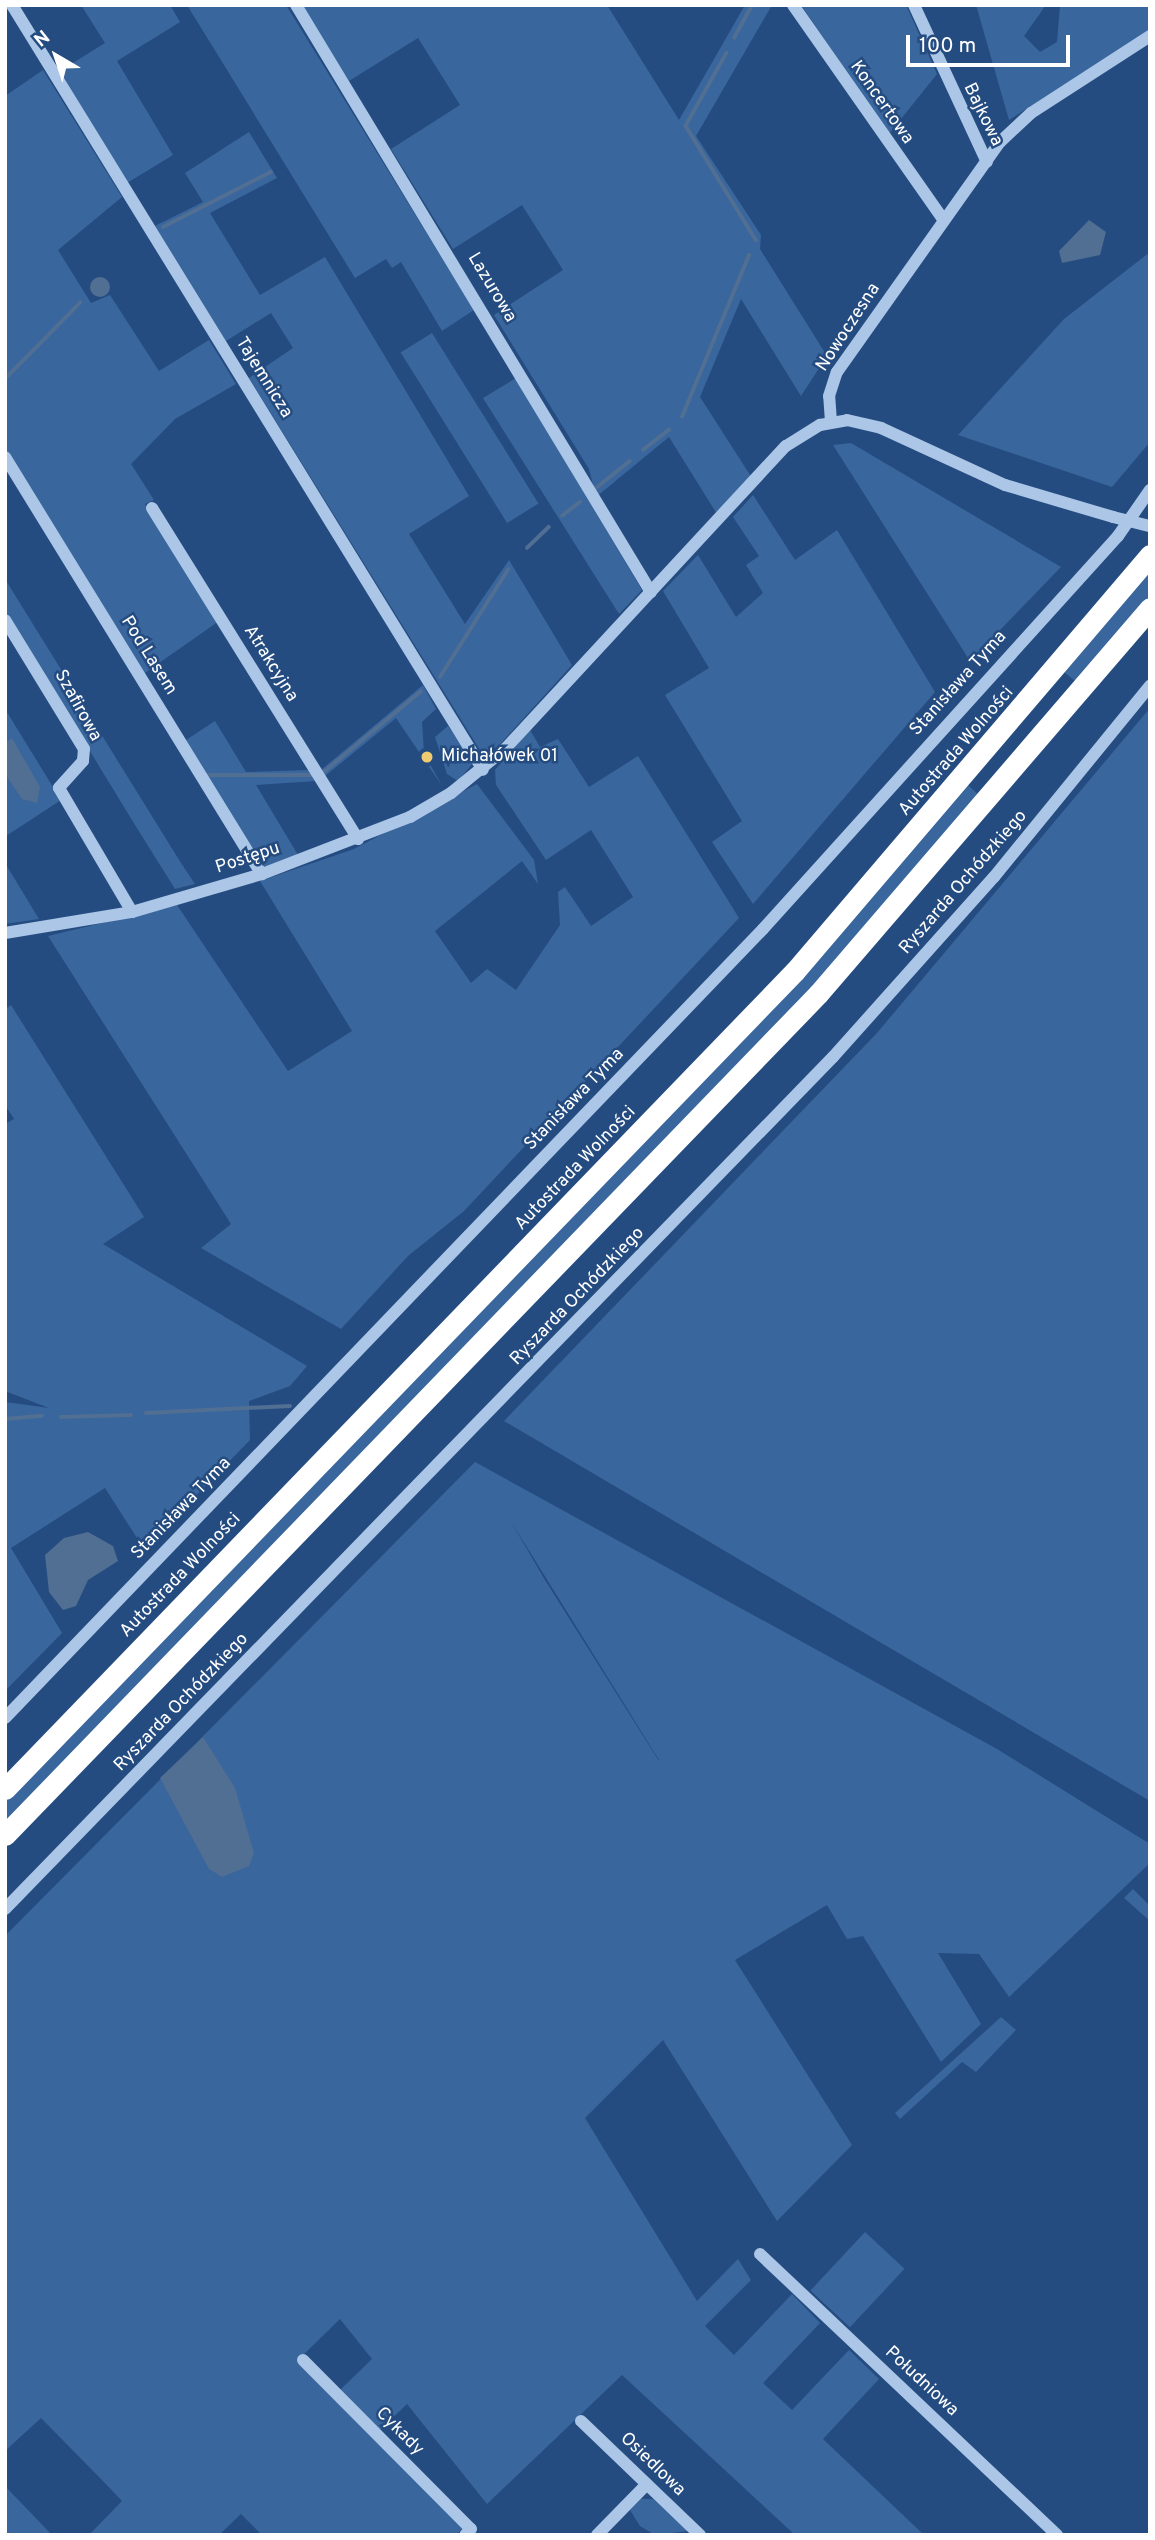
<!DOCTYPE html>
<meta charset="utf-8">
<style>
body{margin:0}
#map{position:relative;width:1155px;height:2540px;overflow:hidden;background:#254c80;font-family:Overpass,sans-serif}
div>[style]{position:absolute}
.green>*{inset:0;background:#39669d;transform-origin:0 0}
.water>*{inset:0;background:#516e93}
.round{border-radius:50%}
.stream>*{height:3.5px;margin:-1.75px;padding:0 1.75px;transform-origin:1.75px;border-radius:1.75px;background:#516e93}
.minor>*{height:12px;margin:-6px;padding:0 6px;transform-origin:6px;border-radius:6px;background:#abc6e6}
.highway>*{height:21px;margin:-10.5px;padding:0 10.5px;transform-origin:10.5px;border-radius:10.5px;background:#fff}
.minor-bridge>*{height:12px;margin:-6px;padding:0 6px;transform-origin:6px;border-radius:6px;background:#abc6e6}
.dots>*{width:19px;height:19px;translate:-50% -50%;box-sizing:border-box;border:4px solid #254c80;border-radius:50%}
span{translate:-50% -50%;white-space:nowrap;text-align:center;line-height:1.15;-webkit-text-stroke:5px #254c80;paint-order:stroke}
.street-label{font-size:18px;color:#fff}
.poi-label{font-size:18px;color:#fff}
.left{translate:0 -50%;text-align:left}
.frame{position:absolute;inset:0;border:7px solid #fff;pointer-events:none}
.north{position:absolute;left:21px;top:21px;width:70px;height:70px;-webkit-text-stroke:5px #254c80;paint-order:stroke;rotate:321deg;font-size:19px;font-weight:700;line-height:28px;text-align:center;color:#fff}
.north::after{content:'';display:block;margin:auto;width:24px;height:32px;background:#fff;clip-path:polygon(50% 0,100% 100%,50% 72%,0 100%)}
.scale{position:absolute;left:906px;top:35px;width:164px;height:32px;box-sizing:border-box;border:4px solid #fff;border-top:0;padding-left:9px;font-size:21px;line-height:24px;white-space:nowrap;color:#fff;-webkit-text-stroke:5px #254c80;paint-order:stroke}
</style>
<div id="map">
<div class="green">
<div style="clip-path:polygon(81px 5px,170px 5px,180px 22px,117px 61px,173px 155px,127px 183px,60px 71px,105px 43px)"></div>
<div style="clip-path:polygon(187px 5px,286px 5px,474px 310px,442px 331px,401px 262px,392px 268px,386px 259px,355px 278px)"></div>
<div style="clip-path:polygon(302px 5px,607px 5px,679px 120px,745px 5px,772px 5px,696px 136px,761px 235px,760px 249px,827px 356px,801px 396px,741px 299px,700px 397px,752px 478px,717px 514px,669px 437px,596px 497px,589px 469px,494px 315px,563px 270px,522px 205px,453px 249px,391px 149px,460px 105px,418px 38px,349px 81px)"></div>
<div style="clip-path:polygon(801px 5px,906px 5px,937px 74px,889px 134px)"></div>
<div style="clip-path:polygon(976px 5px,1046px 5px,1024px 36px,1040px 52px,1057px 42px,1060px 5px,1150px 5px,1150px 30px,1009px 120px)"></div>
<div style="clip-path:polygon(43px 70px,122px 197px,58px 250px,91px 303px,110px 295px,159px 371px,209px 340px,236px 384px,175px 419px,131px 464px,154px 500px,145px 504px,219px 621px,142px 675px,5px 450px,5px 96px)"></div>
<div style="clip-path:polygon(249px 132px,277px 178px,210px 213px,260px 295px,325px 257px,469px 496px,409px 534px,465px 624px,509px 560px,572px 665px,494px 751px,483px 755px,249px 378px,293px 348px,271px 313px,226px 341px,155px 226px,203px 202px,185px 173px)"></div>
<div style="clip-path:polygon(1150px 252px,1150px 442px,1112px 487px,958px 435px,1064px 319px)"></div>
<div style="left:432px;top:333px;width:201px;height:37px;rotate:58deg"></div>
<div style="clip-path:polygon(516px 378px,642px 590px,619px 614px,483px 398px)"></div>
<div style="clip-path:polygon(851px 443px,1061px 567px,970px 661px,833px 445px)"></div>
<div style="clip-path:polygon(753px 495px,795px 560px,837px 530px,935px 692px,753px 904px,712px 842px,742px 821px,665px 695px,709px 668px,663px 591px,698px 555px,736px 617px,763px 593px,746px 565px,759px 556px,733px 517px)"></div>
<div style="clip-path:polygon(1150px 566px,1150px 596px,1079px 684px,1064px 672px)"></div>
<div style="clip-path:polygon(5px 579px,181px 863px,195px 884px,175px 889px,135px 825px,5px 612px)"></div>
<div style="clip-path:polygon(423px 685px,436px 709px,422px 722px,424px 753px,442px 786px,396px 718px,325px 776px,321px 770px)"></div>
<div style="clip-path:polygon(1150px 708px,1150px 1801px,504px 1421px,877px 1033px)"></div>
<div style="clip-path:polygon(5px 709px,61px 800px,6px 836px,5px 834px)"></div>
<div style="clip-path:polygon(215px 721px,246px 772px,309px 770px,316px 781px,256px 785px,298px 855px,261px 868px,183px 742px)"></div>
<div style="clip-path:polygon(448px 726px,473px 763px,458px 781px,447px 774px,435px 737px)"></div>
<div style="clip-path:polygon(530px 730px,540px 747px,558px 739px,589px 787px,638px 756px,739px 918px,464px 1211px,408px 1256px,341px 1329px,201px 1248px,231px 1224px,48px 936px,177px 905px,288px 1071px,352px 1031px,260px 881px,354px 849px,477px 784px,534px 860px,538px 884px,522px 861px,435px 931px,471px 983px,487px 969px,516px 990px,560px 925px,558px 892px,565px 887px,591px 926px,633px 897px,591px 830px,546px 860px,496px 785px,495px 770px)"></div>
<div style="clip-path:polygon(968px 785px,982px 798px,861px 936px,5px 1825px,5px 1798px,853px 917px)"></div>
<div style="clip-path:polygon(5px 863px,39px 919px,5px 924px)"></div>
<div style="clip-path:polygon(11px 1005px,144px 1217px,103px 1244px,307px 1366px,290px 1386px,249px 1401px,250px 1440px,144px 1549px,105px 1488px,11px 1548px,62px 1633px,5px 1691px,5px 1402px,49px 1408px,5px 1391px,5px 1124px,14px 1119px,5px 1105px,5px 1009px)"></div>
<div style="clip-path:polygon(evenodd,475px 1462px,997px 1749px,1150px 1844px,1150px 1863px,1009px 1997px,979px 1954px,938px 1953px,981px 2024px,941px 2062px,863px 1936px,847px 1939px,827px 1905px,735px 1960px,852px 2145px,777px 2221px,663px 2040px,585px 2118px,697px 2301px,738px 2259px,751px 2280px,705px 2326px,734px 2355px,792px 2294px,820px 2323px,763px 2383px,792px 2410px,849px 2350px,879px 2379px,823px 2439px,924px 2535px,795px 2535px,622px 2375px,487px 2504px,407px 2404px,379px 2431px,339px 2391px,372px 2359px,340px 2319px,297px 2361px,465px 2526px,456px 2535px,262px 2535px,241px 2514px,219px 2535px,89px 2535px,122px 2501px,100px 2478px,41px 2418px,5px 2451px,5px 1936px,475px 1462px,510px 1520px,659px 1760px,659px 1761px,545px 1580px,510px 1520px)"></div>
<div style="clip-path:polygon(1133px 1889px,1150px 1906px,1150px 1921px,1124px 1898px)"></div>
<div style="clip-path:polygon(1001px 2017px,1016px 2030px,976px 2072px,962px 2062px,900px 2119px,895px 2113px)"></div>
<div style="left:865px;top:2232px;width:54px;height:80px;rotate:43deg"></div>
<div style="clip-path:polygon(5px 2486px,52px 2535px,5px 2535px)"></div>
<div style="clip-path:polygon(641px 2499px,653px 2499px,688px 2531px,655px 2535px,640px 2526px,630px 2510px)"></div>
</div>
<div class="water">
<div style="clip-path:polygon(1089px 220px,1106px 232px,1100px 255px,1062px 263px,1059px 251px)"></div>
<div class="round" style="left:90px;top:277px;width:20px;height:20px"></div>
<div style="clip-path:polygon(12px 738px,40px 787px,37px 803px,22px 799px,5px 774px,5px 743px)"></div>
<div style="clip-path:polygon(88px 1532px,113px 1546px,118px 1561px,88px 1580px,76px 1606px,63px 1610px,49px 1592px,45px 1555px,64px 1538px)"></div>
<div style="clip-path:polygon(203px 1737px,235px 1788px,254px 1853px,249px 1866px,222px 1877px,209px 1869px,160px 1778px)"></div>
</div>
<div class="stream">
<div style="left:734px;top:38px;width:38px;rotate:-61deg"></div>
<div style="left:727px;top:53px;width:84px;rotate:119.3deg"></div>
<div style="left:686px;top:126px;width:134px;rotate:58.4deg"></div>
<div style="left:163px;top:227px;width:121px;rotate:-27deg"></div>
<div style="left:5px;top:379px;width:107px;rotate:-45.4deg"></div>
<div style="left:682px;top:417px;width:175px;rotate:-67.5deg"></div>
<div style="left:643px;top:450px;width:33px;rotate:-38deg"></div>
<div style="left:596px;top:488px;width:43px;rotate:-38.5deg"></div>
<div style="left:562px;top:516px;width:23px;rotate:-38deg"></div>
<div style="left:527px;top:548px;width:30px;rotate:-44deg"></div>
<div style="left:440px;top:677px;width:127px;rotate:-57.6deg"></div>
<div style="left:325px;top:771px;width:124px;rotate:-39.7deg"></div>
<div style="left:207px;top:775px;width:105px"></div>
<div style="left:146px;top:1413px;width:144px;rotate:-2.8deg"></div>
<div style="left:61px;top:1417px;width:70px;rotate:-1.6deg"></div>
<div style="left:5px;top:1419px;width:37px;rotate:-5deg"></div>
</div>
<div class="minor">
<div style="left:12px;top:5px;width:898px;rotate:58.38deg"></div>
<div style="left:296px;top:5px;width:686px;rotate:58.84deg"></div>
<div style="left:793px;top:5px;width:261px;rotate:55deg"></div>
<div style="left:914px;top:5px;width:173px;rotate:65.1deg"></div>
<div style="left:831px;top:422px;width:26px;rotate:-94deg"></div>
<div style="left:829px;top:396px;width:25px;rotate:-72deg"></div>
<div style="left:837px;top:372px;width:282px;rotate:-54.7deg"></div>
<div style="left:1000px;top:142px;width:42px;rotate:-43.1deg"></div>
<div style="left:1031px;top:113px;width:142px;rotate:-32.9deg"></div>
<div style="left:5px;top:457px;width:490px;rotate:58.4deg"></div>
<div style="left:152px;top:508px;width:390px;rotate:58.1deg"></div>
<div style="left:5px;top:620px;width:151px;rotate:58.5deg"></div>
<div style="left:84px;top:749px;width:12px;rotate:95deg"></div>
<div style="left:83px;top:761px;width:36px;rotate:132deg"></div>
<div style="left:59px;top:788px;width:144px;rotate:59.5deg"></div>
<div style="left:5px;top:933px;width:129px;rotate:-9.4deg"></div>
<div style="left:132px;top:912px;width:135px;rotate:-16.3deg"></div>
<div style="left:262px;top:874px;width:159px;rotate:-21.1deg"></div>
<div style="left:410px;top:817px;width:48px;rotate:-30.3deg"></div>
<div style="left:451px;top:793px;width:70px;rotate:-39.2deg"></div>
<div style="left:505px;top:749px;width:413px;rotate:-47.2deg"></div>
<div style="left:786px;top:446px;width:40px;rotate:-32deg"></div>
<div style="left:820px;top:425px;width:27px;rotate:-10deg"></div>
<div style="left:847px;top:420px;width:35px;rotate:13deg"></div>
<div style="left:881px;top:428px;width:136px;rotate:24.7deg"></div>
<div style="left:1005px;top:485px;width:113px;rotate:16.5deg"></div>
<div style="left:5px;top:1718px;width:1094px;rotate:-46.15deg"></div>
<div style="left:763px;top:929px;width:530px;rotate:-47.91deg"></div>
<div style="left:1118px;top:536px;width:56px;rotate:-55.2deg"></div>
<div style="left:5px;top:1909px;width:1188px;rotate:-45.82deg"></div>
<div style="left:833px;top:1057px;width:241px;rotate:-48.2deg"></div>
<div style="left:994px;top:877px;width:247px;rotate:-50.8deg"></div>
<div style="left:760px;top:2254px;width:409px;rotate:43.4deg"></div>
<div style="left:303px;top:2360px;width:238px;rotate:45.2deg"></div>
<div style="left:471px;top:2529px;width:8px;rotate:135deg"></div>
<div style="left:581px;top:2421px;width:165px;rotate:43.8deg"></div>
<div style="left:597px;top:2535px;width:71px;rotate:-45.6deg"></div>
</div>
<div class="highway">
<div style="left:5px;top:1789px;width:1137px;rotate:-46deg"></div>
<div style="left:795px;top:971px;width:547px;rotate:-49.52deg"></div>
<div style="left:5px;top:1835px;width:1170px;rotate:-45.97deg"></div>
<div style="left:818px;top:994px;width:509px;rotate:-49.3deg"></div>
</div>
<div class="minor-bridge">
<div style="left:1113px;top:517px;width:38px;rotate:14deg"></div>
</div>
<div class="dots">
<div style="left:427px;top:757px;background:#f0cb6f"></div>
</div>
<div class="street-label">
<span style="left:881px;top:103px;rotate:55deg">Koncertowa</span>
<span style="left:982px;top:115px;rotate:64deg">Bajkowa</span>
<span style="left:491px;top:288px;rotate:59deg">Lazurowa</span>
<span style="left:849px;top:328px;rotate:-57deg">Nowoczesna</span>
<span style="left:263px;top:378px;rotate:58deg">Tajemnicza</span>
<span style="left:148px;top:656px;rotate:58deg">Pod Lasem</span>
<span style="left:270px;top:664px;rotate:58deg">Atrakcyjna</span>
<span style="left:959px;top:684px;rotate:-48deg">Stanisława Tyma</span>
<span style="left:77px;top:706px;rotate:61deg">Szafirowa</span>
<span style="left:957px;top:752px;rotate:-49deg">Autostrada Wolności</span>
<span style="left:248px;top:859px;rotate:-18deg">Postępu</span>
<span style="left:964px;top:883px;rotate:-49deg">Ryszarda Ochódzkiego</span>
<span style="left:575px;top:1100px;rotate:-46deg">Stanisława Tyma</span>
<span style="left:576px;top:1169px;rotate:-46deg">Autostrada Wolności</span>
<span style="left:578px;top:1297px;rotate:-46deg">Ryszarda Ochódzkiego</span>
<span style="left:182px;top:1509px;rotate:-46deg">Stanisława Tyma</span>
<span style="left:181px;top:1576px;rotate:-46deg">Autostrada Wolności</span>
<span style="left:182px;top:1703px;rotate:-46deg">Ryszarda Ochódzkiego</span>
<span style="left:921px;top:2382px;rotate:43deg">Południowa</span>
<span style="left:399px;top:2432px;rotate:45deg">Cykady</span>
<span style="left:652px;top:2465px;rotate:44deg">Osiedlowa</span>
</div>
<div class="poi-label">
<span class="left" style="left:441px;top:757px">Michałówek 01</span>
</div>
<div class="frame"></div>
<div class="north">N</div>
<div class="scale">100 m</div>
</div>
